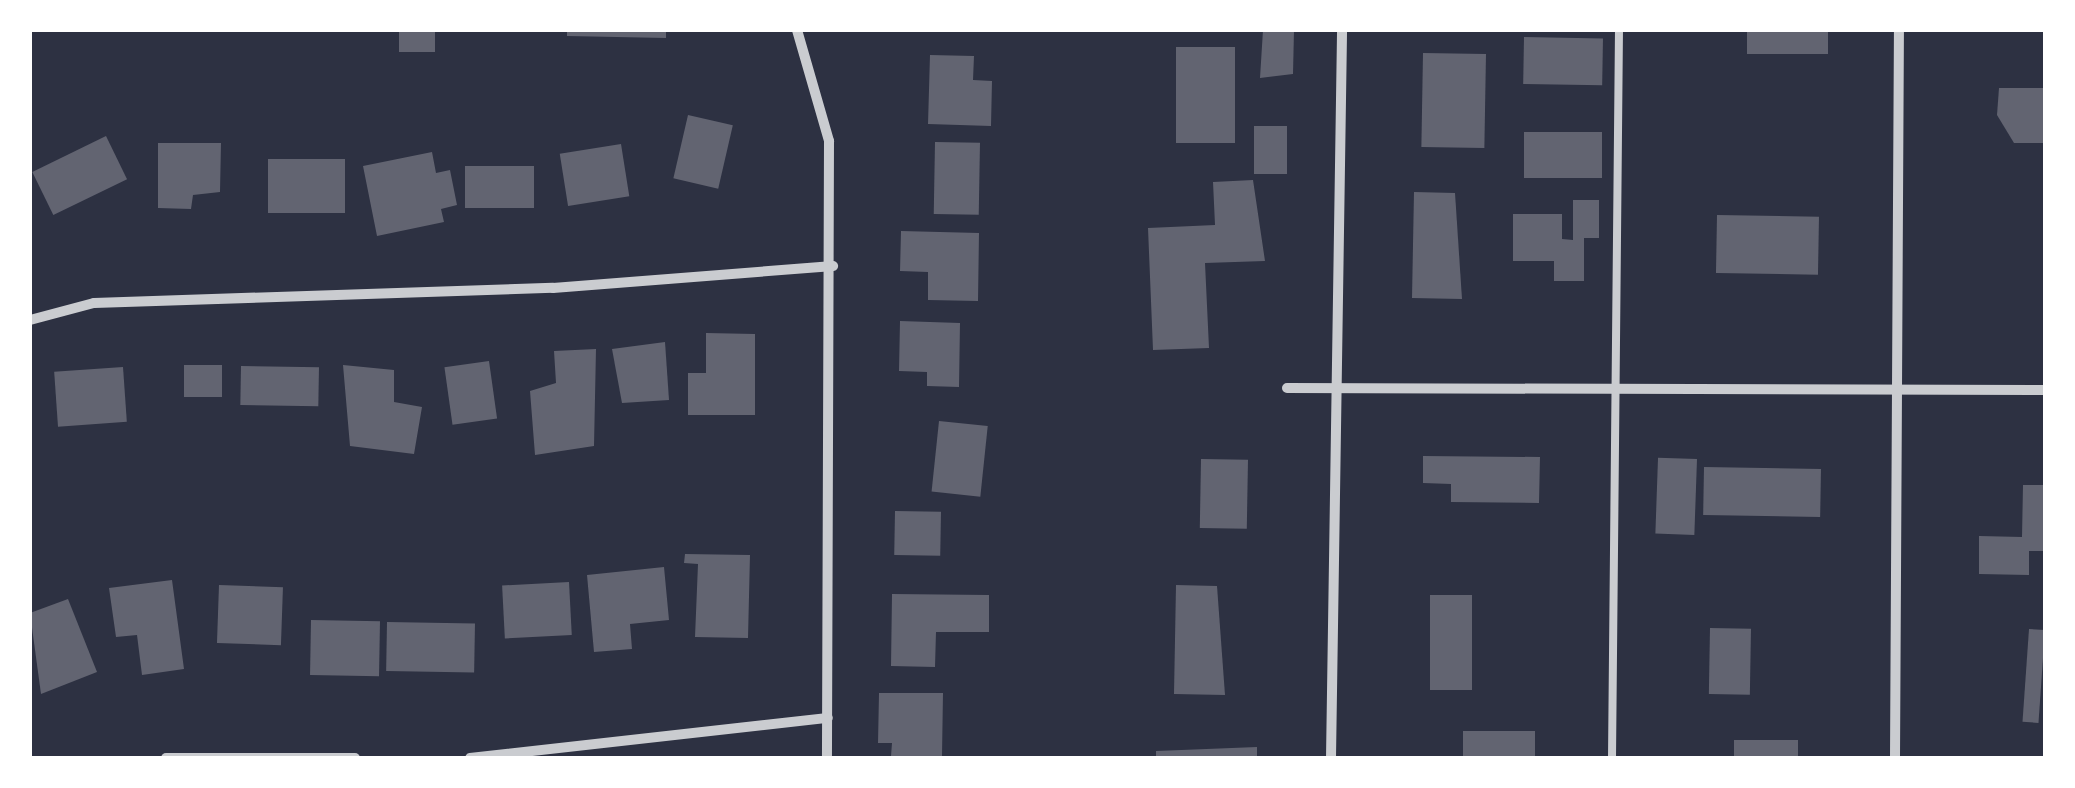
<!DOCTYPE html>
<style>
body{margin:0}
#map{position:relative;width:2075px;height:788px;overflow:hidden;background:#2d3142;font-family:"Archivo Narrow",sans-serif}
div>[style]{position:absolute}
.building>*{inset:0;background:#626471;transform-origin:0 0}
.service>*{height:8px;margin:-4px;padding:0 4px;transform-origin:4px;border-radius:4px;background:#caccd0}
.minor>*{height:10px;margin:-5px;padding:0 5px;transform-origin:5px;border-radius:5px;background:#caccd0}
span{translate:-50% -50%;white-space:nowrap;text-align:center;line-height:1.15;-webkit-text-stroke:8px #fff;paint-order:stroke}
.frame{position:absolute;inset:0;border:32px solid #fff;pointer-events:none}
</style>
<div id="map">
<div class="building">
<div style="left:399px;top:30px;width:36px;height:22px"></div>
<div style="clip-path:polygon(567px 30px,666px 30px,666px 38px,567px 36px)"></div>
<div style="clip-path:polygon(1263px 30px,1294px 30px,1293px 74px,1260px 78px)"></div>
<div style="left:1747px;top:30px;width:81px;height:24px"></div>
<div style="left:1524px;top:37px;width:79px;height:47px;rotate:1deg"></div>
<div style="left:1176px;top:47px;width:59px;height:96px"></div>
<div style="left:1423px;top:53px;width:63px;height:94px;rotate:1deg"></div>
<div style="clip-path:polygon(930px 55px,974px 56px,973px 80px,992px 81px,991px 126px,928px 124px)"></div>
<div style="clip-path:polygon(1999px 88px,2045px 88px,2045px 143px,2014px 143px,1997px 115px)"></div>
<div style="left:688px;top:115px;width:46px;height:65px;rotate:13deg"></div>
<div style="left:1254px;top:126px;width:33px;height:48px"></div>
<div style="left:1602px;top:132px;width:46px;height:78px;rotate:90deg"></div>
<div style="left:106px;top:136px;width:48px;height:82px;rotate:64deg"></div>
<div style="left:935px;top:142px;width:45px;height:72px;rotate:1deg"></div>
<div style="clip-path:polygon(158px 143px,221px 143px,220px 192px,193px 195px,191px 209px,158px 208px)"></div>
<div style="left:621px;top:144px;width:53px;height:62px;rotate:81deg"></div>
<div style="clip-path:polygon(432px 152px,436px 173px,450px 170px,457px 205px,441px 209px,444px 222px,377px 236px,363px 166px)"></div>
<div style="left:268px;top:159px;width:77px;height:54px"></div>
<div style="left:465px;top:166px;width:69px;height:42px"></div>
<div style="clip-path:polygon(1253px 180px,1265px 261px,1205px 263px,1209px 348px,1153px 350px,1148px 228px,1215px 225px,1213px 182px)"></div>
<div style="clip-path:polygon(1414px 192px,1455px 193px,1462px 299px,1412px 298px)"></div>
<div style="clip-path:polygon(1573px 200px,1599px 200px,1599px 238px,1584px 238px,1584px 281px,1554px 281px,1554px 261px,1513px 261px,1513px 214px,1562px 214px,1562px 239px,1573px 240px)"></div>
<div style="left:1717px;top:215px;width:102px;height:58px;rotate:1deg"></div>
<div style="clip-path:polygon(901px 231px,979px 233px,978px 301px,928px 300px,928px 272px,900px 271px)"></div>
<div style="clip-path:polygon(900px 321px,960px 323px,959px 387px,927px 386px,927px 372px,899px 371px)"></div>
<div style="clip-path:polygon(706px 333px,755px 334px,755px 415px,688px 415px,688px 373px,706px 373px)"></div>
<div style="clip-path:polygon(665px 342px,669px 400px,622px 403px,612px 349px)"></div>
<div style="clip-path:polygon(596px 349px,594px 446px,535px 455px,530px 391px,556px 383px,554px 351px)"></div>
<div style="left:489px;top:361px;width:58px;height:45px;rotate:82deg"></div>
<div style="left:184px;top:365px;width:38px;height:32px"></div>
<div style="clip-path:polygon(343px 365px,394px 370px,394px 402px,422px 407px,414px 454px,350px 446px)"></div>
<div style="left:241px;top:366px;width:78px;height:39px;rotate:1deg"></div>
<div style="left:123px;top:367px;width:55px;height:69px;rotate:86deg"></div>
<div style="left:939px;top:421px;width:49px;height:71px;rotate:6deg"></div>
<div style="clip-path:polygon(1423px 456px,1540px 457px,1539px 503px,1451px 502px,1451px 484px,1423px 483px)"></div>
<div style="left:1201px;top:459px;width:47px;height:69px;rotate:1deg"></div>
<div style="left:1697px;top:459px;width:76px;height:39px;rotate:92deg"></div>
<div style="left:1704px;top:467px;width:117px;height:48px;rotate:1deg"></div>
<div style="clip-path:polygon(2023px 485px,2045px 485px,2045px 551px,2029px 551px,2029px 575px,1979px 574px,1979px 536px,2022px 537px)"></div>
<div style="left:895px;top:511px;width:46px;height:44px;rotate:1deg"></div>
<div style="clip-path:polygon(685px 554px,750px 555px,748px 638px,695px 637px,698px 564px,684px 563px)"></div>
<div style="clip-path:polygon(664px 567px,669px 620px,630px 624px,632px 649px,594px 652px,587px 575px)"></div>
<div style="clip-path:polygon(172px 580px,184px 669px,142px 675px,137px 635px,116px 637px,109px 588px)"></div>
<div style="left:569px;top:582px;width:53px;height:67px;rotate:87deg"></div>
<div style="left:219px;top:585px;width:64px;height:58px;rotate:2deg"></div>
<div style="clip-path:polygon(1176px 585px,1217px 586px,1225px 695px,1174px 694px)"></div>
<div style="clip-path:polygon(892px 594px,989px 595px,989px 632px,936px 632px,935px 667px,891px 666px)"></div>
<div style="left:1430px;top:595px;width:42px;height:95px"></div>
<div style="clip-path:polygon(68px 599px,97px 672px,41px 694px,30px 613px)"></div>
<div style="left:311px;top:620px;width:69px;height:55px;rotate:1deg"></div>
<div style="left:387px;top:622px;width:88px;height:49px;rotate:1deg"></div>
<div style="left:1710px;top:628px;width:41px;height:66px;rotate:1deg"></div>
<div style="left:2029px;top:629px;width:16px;height:93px;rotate:4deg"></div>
<div style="clip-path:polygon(879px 693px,943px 693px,942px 756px,891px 756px,892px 743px,878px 743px)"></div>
<div style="left:1535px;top:731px;width:27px;height:72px;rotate:90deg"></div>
<div style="left:1734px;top:740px;width:64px;height:18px"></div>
<div style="clip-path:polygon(1257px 747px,1257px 758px,1156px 758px,1156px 751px)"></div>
</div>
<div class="service">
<div style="left:1612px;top:758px;width:728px;rotate:-89.45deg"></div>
</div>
<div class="minor">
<div style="left:797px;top:30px;width:116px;rotate:73.9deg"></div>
<div style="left:829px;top:141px;width:617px;rotate:90.19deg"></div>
<div style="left:30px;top:320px;width:66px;rotate:-14.9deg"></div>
<div style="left:94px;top:303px;width:459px;rotate:-1.9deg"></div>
<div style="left:553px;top:288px;width:281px;rotate:-4.5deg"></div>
<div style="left:1287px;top:388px;width:758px;rotate:0.15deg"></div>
<div style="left:166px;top:758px;width:189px"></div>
<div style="left:470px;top:758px;width:360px;rotate:-6.4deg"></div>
<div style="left:1331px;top:758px;width:728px;rotate:-89.13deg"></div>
<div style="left:1895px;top:758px;width:728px;rotate:-89.69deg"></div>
</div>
<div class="frame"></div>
</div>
